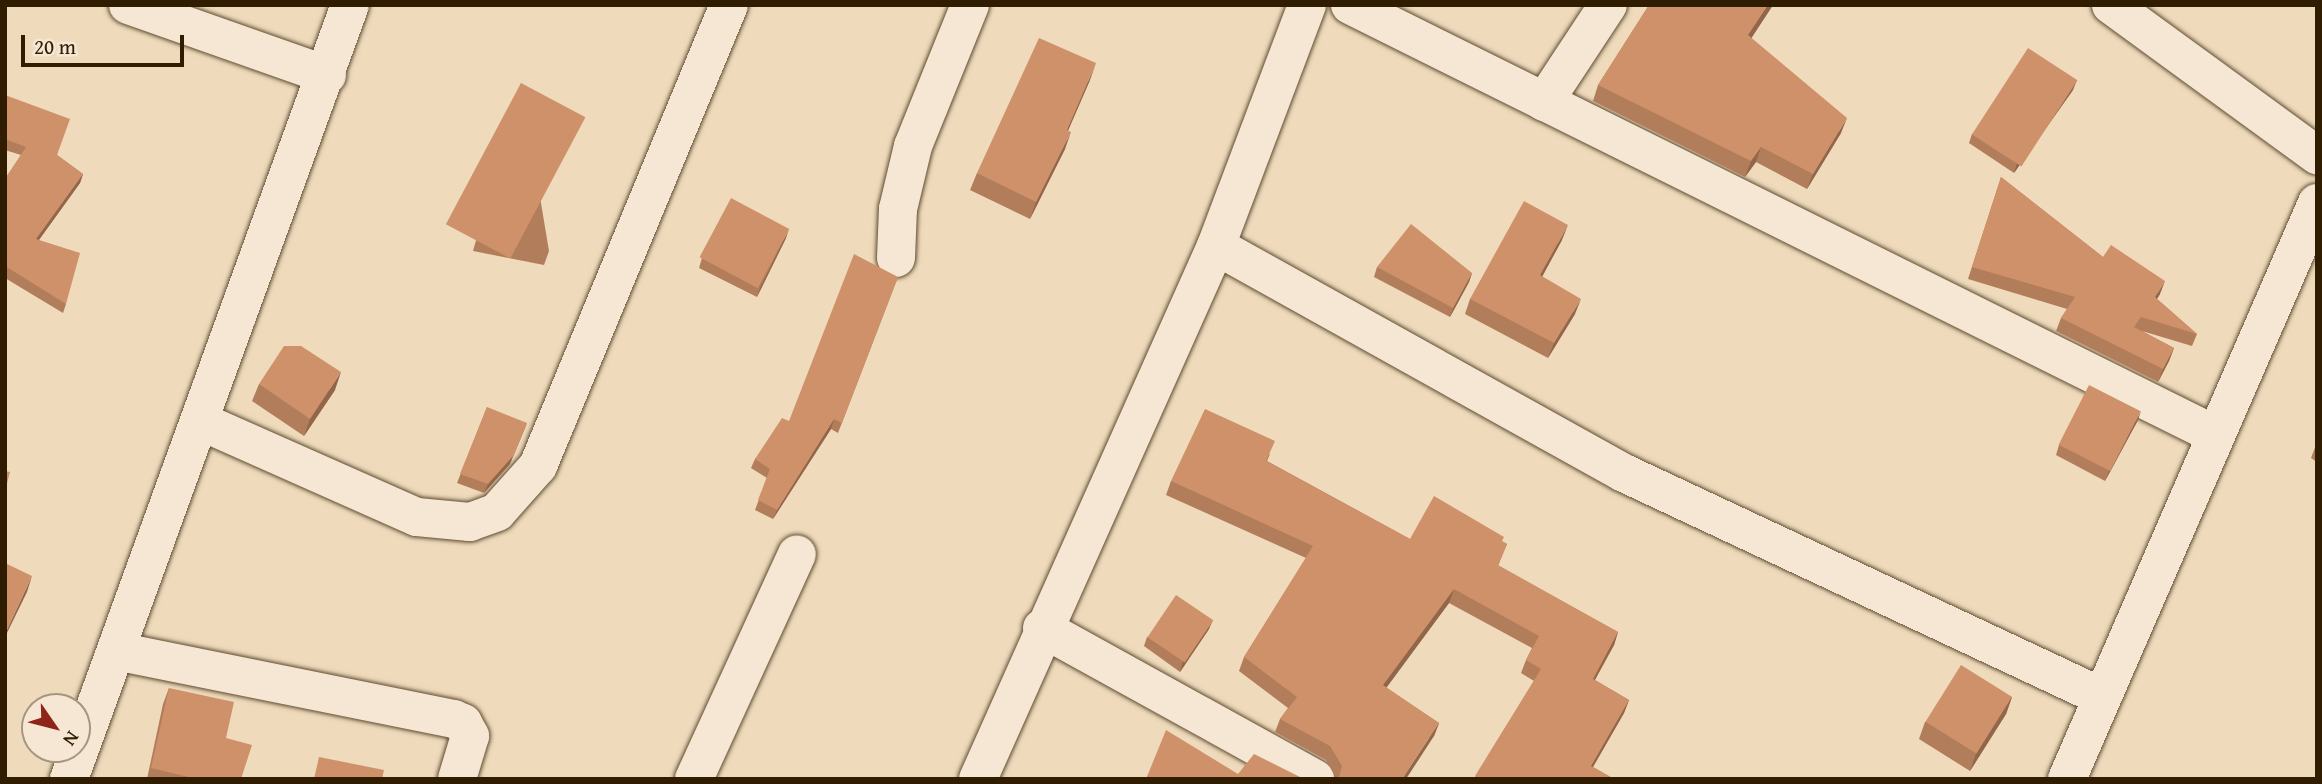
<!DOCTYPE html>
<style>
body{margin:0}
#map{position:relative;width:2322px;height:784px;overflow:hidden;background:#efdabc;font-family:"Gentium Book Plus",serif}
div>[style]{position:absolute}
.roads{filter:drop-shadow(0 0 2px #5f4c30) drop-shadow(0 0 2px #5f4c30)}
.minor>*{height:38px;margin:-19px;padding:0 19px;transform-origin:19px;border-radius:19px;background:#f5e7d3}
.wall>*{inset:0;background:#b27d5a}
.shaded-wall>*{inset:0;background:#91664a}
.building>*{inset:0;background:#cf9169;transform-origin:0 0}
span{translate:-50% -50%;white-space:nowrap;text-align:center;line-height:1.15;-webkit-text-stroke:6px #f5e7d3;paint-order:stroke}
.frame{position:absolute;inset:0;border:7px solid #2f1c01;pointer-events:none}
.north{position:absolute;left:21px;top:693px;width:70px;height:70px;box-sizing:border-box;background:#f5e7d3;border:2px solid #a6967f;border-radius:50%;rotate:125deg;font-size:19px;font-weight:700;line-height:28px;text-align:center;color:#2f1c01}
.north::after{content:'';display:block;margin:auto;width:24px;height:32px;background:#8f2418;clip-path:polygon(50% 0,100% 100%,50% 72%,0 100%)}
.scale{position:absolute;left:21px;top:35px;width:163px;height:32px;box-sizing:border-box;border:4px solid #2f1c01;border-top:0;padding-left:9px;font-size:21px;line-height:24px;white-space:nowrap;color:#2f1c01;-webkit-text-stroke:5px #f5e7d3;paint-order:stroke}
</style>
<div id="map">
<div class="roads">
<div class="minor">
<div style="left:128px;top:5px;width:211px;rotate:19.4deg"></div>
<div style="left:1350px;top:5px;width:967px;rotate:26.41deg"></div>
<div style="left:2111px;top:5px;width:255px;rotate:36.1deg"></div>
<div style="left:1544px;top:102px;width:116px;rotate:-56.6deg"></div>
<div style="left:1216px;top:246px;width:467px;rotate:29.1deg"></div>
<div style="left:1624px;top:473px;width:526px;rotate:25.1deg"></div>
<div style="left:896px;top:258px;width:49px;rotate:-87.7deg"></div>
<div style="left:898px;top:209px;width:65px;rotate:-76.6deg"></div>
<div style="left:913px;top:146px;width:152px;rotate:-68deg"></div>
<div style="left:200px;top:421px;width:237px;rotate:23.9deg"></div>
<div style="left:417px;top:517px;width:53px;rotate:5.4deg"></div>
<div style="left:470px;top:522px;width:29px;rotate:-20deg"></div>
<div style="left:497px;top:512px;width:62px;rotate:-48.3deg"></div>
<div style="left:538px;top:466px;width:499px;rotate:-67.5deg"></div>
<div style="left:1042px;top:628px;width:312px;rotate:28.9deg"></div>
<div style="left:116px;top:651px;width:345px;rotate:11.4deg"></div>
<div style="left:454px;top:719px;width:10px;rotate:24deg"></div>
<div style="left:463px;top:723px;width:15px;rotate:62deg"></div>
<div style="left:470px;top:736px;width:45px;rotate:106.8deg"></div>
<div style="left:69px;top:779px;width:823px;rotate:-70.05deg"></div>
<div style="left:694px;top:779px;width:247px;rotate:-65.4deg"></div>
<div style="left:978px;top:779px;width:584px;rotate:-65.94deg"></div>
<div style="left:1216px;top:246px;width:258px;rotate:-69.3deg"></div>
<div style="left:2067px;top:779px;width:628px;rotate:-66.54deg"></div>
</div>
</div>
<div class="wall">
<div style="clip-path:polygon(1649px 5px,1773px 5px,1751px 38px,1841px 133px,1807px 189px,1756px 162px,1745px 177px,1593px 101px,1598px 85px)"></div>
<div style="clip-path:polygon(1090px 80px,1068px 130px,1065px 149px,1030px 219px,970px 190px,977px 173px)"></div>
<div style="clip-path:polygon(521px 83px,549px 251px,544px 265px,473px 251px,516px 97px)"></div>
<div style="clip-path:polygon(2073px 90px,2014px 173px,1969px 143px,1972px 134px)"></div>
<div style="clip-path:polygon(5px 95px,57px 155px,83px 174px,80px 183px,39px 240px,66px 304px,63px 313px,5px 278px,5px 179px,21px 155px,5px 150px)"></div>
<div style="clip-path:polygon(2001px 177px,2103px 257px,2160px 294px,2157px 299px,2197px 334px,2192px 346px,2142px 331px,2174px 348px,2169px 361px,2158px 382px,2056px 331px,2061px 318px,2067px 309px,1968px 279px)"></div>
<div style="clip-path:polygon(786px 238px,757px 297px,699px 268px,702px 258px)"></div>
<div style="clip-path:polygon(1562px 240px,1542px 276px,1575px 314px,1548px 358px,1465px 314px,1470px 299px)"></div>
<div style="clip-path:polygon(1377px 267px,1472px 273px,1469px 282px,1450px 317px,1374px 277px)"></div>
<div style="clip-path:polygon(898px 277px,838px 433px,831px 429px,773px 519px,755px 510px,767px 478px,751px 468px,755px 459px,789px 421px)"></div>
<div style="clip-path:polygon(259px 384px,335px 390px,304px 436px,252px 401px)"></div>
<div style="clip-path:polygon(487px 407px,510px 464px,484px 493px,457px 483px)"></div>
<div style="clip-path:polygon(2138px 420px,2105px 481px,2056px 455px,2059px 445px)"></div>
<div style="clip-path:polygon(2317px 442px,2317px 462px,2311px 458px)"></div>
<div style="clip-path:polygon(1270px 454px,1267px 461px,1410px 539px,1503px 542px,1507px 544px,1498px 566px,1618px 632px,1614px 645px,1595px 680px,1629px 700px,1624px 713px,1593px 767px,1614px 779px,1474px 779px,1534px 681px,1521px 673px,1526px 660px,1532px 648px,1449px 603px,1386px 688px,1439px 723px,1434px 736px,1336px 778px,1326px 760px,1275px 732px,1280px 719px,1288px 708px,1239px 671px,1244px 657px,1306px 558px,1166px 495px,1171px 481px)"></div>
<div style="clip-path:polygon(1209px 629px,1180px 672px,1144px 646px,1147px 637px)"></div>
<div style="clip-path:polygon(169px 688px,226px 738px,241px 779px,147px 779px,163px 704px)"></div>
<div style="clip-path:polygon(2012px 697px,2006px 714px,1970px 771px,1919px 739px,1925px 722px)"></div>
</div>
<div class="shaded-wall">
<div style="clip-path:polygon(1768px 5px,1773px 5px,1743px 51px,1748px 35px)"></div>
<div style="clip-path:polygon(1096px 63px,1090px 80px,1061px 147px,1067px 130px)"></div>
<div style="clip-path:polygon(2077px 80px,2073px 90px,2014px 173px,2017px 163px)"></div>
<div style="clip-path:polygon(1847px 118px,1841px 133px,1807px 189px,1813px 174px)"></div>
<div style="clip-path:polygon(1071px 132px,1065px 149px,1030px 219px,1036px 202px)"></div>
<div style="clip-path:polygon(1761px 147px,1756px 162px,1745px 177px,1751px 161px)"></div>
<div style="clip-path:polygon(83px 174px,80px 183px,33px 248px,36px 239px)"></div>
<div style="clip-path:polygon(1568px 225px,1562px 240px,1535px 290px,1540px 275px)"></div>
<div style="clip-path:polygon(789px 229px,786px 238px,757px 297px,760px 288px)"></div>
<div style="clip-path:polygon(1472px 273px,1469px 282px,1450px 317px,1453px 308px)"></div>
<div style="clip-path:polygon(2165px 281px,2160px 294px,2150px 310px,2155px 297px)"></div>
<div style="clip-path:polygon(1581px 299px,1575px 314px,1548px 358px,1554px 343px)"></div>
<div style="clip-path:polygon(2174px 348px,2169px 361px,2158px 382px,2163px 369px)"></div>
<div style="clip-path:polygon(341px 372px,335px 390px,304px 436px,310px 419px)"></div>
<div style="clip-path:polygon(2141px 411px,2138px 420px,2105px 481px,2109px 471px)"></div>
<div style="clip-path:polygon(834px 419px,831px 429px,773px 519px,777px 510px)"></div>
<div style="clip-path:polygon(527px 423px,510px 464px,484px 493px,488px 484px)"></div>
<div style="clip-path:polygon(32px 576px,27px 592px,5px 637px,5px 634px)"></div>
<div style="clip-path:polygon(1454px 589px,1449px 603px,1378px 699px,1383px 685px)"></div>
<div style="clip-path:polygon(1213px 620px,1209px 629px,1180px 672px,1183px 662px)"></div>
<div style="clip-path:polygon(1618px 632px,1614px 645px,1588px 692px,1593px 679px)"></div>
<div style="clip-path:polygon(2012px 697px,2006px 714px,1970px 771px,1976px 754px)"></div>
<div style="clip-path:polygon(1629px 700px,1624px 713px,1586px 779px,1591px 766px)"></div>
<div style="clip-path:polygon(1439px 723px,1434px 736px,1406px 779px,1402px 779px)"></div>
</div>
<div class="building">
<div style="clip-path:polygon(1649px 5px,1768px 5px,1748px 35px,1847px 118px,1813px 174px,1761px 147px,1751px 161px,1598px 85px)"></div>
<div style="clip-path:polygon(1039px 38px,1096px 63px,1067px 130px,1071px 132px,1036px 202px,977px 173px)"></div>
<div style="left:2028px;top:48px;width:59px;height:103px;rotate:33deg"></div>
<div style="left:521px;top:83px;width:73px;height:160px;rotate:28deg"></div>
<div style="clip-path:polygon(5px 95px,70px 119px,57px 155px,83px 174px,36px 239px,80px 253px,66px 304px,5px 266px,5px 179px,26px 147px,5px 139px)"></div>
<div style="clip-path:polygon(2001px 177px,2103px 257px,2111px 245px,2165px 281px,2155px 297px,2197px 334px,2141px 317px,2134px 327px,2174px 348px,2163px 369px,2061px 318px,2075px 297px,1972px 267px)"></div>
<div style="left:731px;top:198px;width:66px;height:67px;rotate:28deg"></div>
<div style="clip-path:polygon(1524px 201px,1568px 225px,1540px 275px,1581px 299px,1554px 343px,1470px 299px)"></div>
<div style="clip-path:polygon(1411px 224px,1472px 273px,1453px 308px,1377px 267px)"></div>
<div style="clip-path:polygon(854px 254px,898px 277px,842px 423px,834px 419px,777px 510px,758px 500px,770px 469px,755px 459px,782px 418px,789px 421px)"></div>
<div style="clip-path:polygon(284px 346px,301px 346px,341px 372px,310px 419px,259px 384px)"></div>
<div style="left:2089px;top:385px;width:58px;height:67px;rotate:27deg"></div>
<div style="clip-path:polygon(487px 407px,527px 423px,514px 455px,488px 484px,460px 474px)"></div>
<div style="clip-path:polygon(1205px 409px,1275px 441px,1266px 461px,1410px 539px,1434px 496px,1504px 537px,1502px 541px,1507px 544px,1498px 565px,1618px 632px,1593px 679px,1629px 700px,1591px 766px,1614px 779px,1480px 779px,1475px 776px,1541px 669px,1526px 660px,1539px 636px,1454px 589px,1383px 685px,1439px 723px,1402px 779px,1335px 779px,1339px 777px,1342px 766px,1330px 746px,1280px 719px,1297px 697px,1244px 657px,1313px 546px,1171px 481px)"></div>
<div style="clip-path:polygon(5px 471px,10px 472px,5px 491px)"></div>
<div style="clip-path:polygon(5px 563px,32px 576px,5px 634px)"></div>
<div style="left:1176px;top:595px;width:45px;height:51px;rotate:34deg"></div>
<div style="left:1961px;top:665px;width:60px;height:67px;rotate:32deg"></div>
<div style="clip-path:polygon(169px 688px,234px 702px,226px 738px,252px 745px,241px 779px,197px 779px,151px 768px)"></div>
<div style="clip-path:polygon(1166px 730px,1238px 774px,1254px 754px,1304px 779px,1146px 779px)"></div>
<div style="clip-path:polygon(319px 757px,384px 770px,382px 779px,314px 779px)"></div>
</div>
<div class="frame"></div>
<div class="north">N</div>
<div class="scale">20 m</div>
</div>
